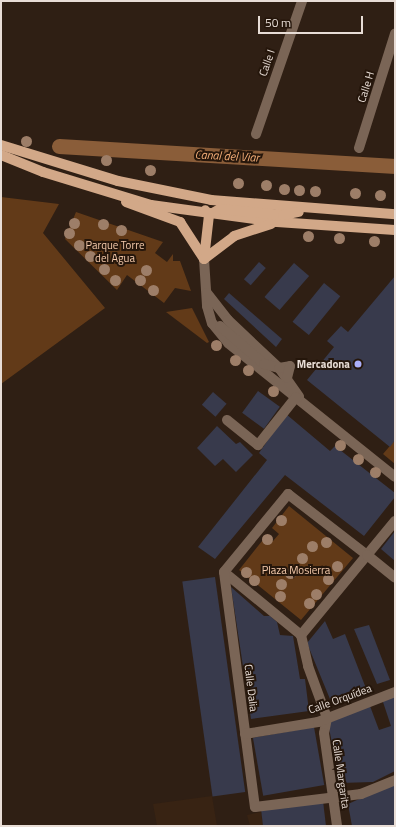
<!DOCTYPE html>
<meta charset="utf-8">
<style>
body{margin:0}
#map{position:relative;width:396px;height:827px;overflow:hidden;background:#2f1f14;font-family:"Titillium Web",sans-serif}
div>[style]{position:absolute}
.built>*{inset:0;background:#382313}
.green>*{inset:0;background:#623a18}
.canal>*{height:15px;margin:-7.5px;padding:0 7.5px;transform-origin:7.5px;border-radius:7.5px;background:#8a5d39}
.building>*{inset:0;background:#383a4c;transform-origin:0 0}
.minor>*{height:10px;margin:-5px;padding:0 5px;transform-origin:5px;border-radius:5px;background:#7a6556}
.major>*{height:10px;margin:-5px;padding:0 5px;transform-origin:5px;border-radius:5px;background:#d2a888}
.trees>*{width:11px;height:11px;margin:-5.5px;border-radius:50%;background:#9d7e68}
.dots>*{width:11px;height:11px;translate:-50% -50%;box-sizing:border-box;border:2px solid #25160b;border-radius:50%}
span{translate:-50% -50%;white-space:nowrap;text-align:center;line-height:1.15;-webkit-text-stroke:4px #25160b;paint-order:stroke}
.street-label{font-size:11px;color:#e8ddd6}
.park-label{font-size:11px;color:#f7ccad}
.poi-label{font-size:11px;color:#e8ddd6;font-weight:700}
.right{translate:-100% -50%;text-align:right}
.water-label{font-size:12px;color:#f4ae78;font-style:italic}
.frame{position:absolute;inset:0;border:2px solid #e8ddd6;pointer-events:none}
.scale{position:absolute;left:258px;top:16px;width:105px;height:18px;box-sizing:border-box;border:2px solid #e8ddd6;border-top:0;padding-left:5px;font-size:12px;line-height:14px;white-space:nowrap;color:#e8ddd6;-webkit-text-stroke:3px #25160b;paint-order:stroke}
</style>
<div id="map">
<div class="built">
<div style="clip-path:polygon(212px 796px,217px 826px,157px 826px,153px 804px)"></div>
<div style="clip-path:polygon(261px 812px,263px 826px,250px 826px,247px 815px)"></div>
</div>
<div class="green">
<div style="clip-path:polygon(1px 197px,59px 204px,43px 233px,105px 308px,1px 384px)"></div>
<div style="clip-path:polygon(76px 212px,163px 242px,155px 253px,167px 262px,173px 254px,173px 261px,180px 261px,191px 291px,175px 288px,164px 303px,127px 275px,117px 290px,65px 239px)"></div>
<div style="clip-path:polygon(192px 308px,209px 342px,207px 343px,166px 312px)"></div>
<div style="clip-path:polygon(395px 440px,395px 464px,383px 454px)"></div>
<div style="clip-path:polygon(289px 506px,353px 558px,301px 620px,239px 570px,266px 536px,273px 541px,279px 534px,272px 528px)"></div>
</div>
<div class="canal">
<div style="left:59px;top:146px;width:337px;rotate:3.4deg"></div>
</div>
<div class="building">
<div style="left:259px;top:262px;width:9px;height:23px;rotate:41deg"></div>
<div style="left:294px;top:263px;width:20px;height:45px;rotate:41deg"></div>
<div style="clip-path:polygon(395px 276px,395px 440px,390px 447px,307px 380px,334px 347px,327px 341px,341px 326px,348px 332px)"></div>
<div style="left:324px;top:283px;width:21px;height:50px;rotate:39deg"></div>
<div style="clip-path:polygon(229px 293px,282px 339px,276px 347px,224px 299px)"></div>
<div style="left:258px;top:391px;width:27px;height:27px;rotate:36deg"></div>
<div style="left:213px;top:392px;width:18px;height:17px;rotate:41deg"></div>
<div style="clip-path:polygon(286px 414px,330px 451px,335px 446px,395px 493px,395px 497px,364px 536px,285px 475px,215px 559px,198px 547px,267px 460px,259px 453px)"></div>
<div style="clip-path:polygon(217px 426px,236px 444px,240px 442px,253px 455px,236px 472px,223px 459px,215px 466px,197px 448px)"></div>
<div style="clip-path:polygon(395px 531px,395px 561px,381px 549px)"></div>
<div style="left:215px;top:577px;width:217px;height:33px;rotate:82deg"></div>
<div style="clip-path:polygon(231px 587px,264px 616px,270px 616px,277px 622px,280px 635px,293px 636px,300px 679px,305px 679px,309px 711px,251px 719px)"></div>
<div style="clip-path:polygon(325px 621px,333px 639px,345px 634px,367px 691px,332px 704px,307px 643px)"></div>
<div style="clip-path:polygon(369px 625px,390px 680px,377px 684px,354px 629px)"></div>
<div style="clip-path:polygon(395px 694px,395px 771px,373px 782px,340px 783px,328px 723px,370px 706px,379px 730px,391px 726px,382px 699px)"></div>
<div style="left:314px;top:727px;width:59px;height:62px;rotate:80deg"></div>
<div style="clip-path:polygon(395px 783px,395px 826px,352px 826px,348px 804px)"></div>
<div style="clip-path:polygon(323px 801px,326px 826px,263px 826px,261px 809px)"></div>
</div>
<div class="minor">
<div style="left:256px;top:134px;width:141px;rotate:-70.9deg"></div>
<div style="left:359px;top:148px;width:120px;rotate:-72.5deg"></div>
<div style="left:204px;top:259px;width:47px;rotate:86.3deg"></div>
<div style="left:207px;top:306px;width:18px;rotate:74deg"></div>
<div style="left:212px;top:323px;width:26px;rotate:51deg"></div>
<div style="left:228px;top:343px;width:214px;rotate:38.7deg"></div>
<div style="left:207px;top:293px;width:34px;rotate:52deg"></div>
<div style="left:228px;top:320px;width:70px;rotate:43.3deg"></div>
<div style="left:279px;top:368px;width:35px;rotate:55deg"></div>
<div style="left:220px;top:326px;width:58px;rotate:40.8deg"></div>
<div style="left:264px;top:364px;width:16px;rotate:15deg"></div>
<div style="left:279px;top:368px;width:11px;rotate:-10deg"></div>
<div style="left:290px;top:366px;width:12px;rotate:104deg"></div>
<div style="left:227px;top:420px;width:40px;rotate:39deg"></div>
<div style="left:258px;top:445px;width:61px;rotate:-51.6deg"></div>
<div style="left:395px;top:521px;width:44px;rotate:129.5deg"></div>
<div style="left:367px;top:555px;width:104px;rotate:129.5deg"></div>
<div style="left:301px;top:635px;width:99px;rotate:-140.7deg"></div>
<div style="left:224px;top:572px;width:101px;rotate:-50.6deg"></div>
<div style="left:288px;top:494px;width:100px;rotate:37.7deg"></div>
<div style="left:367px;top:555px;width:36px;rotate:39deg"></div>
<div style="left:224px;top:572px;width:237px;rotate:82.5deg"></div>
<div style="left:255px;top:807px;width:107px;rotate:-7deg"></div>
<div style="left:361px;top:794px;width:37px;rotate:-22deg"></div>
<div style="left:301px;top:635px;width:32px;rotate:77deg"></div>
<div style="left:308px;top:666px;width:55px;rotate:69.9deg"></div>
<div style="left:327px;top:718px;width:15px;rotate:101deg"></div>
<div style="left:324px;top:733px;width:94px;rotate:82deg"></div>
<div style="left:245px;top:734px;width:74px;rotate:-9.3deg"></div>
<div style="left:318px;top:722px;width:83px;rotate:-21.3deg"></div>
</div>
<div class="major">
<div style="left:1px;top:145px;width:122px;rotate:17.1deg"></div>
<div style="left:118px;top:181px;width:95px;rotate:11.5deg"></div>
<div style="left:211px;top:200px;width:185px;rotate:4.4deg"></div>
<div style="left:1px;top:155px;width:45px;rotate:22deg"></div>
<div style="left:43px;top:172px;width:113px;rotate:17deg"></div>
<div style="left:151px;top:205px;width:127px;rotate:7.7deg"></div>
<div style="left:277px;top:222px;width:118px;rotate:3.9deg"></div>
<div style="left:126px;top:202px;width:58px;rotate:20.3deg"></div>
<div style="left:180px;top:222px;width:44px;rotate:57deg"></div>
<div style="left:209px;top:215px;width:13px;rotate:-29deg"></div>
<div style="left:220px;top:209px;width:63px;rotate:5.4deg"></div>
<div style="left:283px;top:215px;width:16px;rotate:-11deg"></div>
<div style="left:204px;top:259px;width:44px;rotate:-83.5deg"></div>
<div style="left:209px;top:215px;width:6px;rotate:-129deg"></div>
<div style="left:204px;top:259px;width:38px;rotate:-37deg"></div>
<div style="left:234px;top:236px;width:39px;rotate:-18deg"></div>
</div>
<div class="trees">
<div style="left:26px;top:141px"></div>
<div style="left:106px;top:160px"></div>
<div style="left:150px;top:170px"></div>
<div style="left:238px;top:183px"></div>
<div style="left:266px;top:185px"></div>
<div style="left:284px;top:189px"></div>
<div style="left:299px;top:190px"></div>
<div style="left:315px;top:191px"></div>
<div style="left:355px;top:193px"></div>
<div style="left:380px;top:195px"></div>
<div style="left:74px;top:223px"></div>
<div style="left:103px;top:224px"></div>
<div style="left:121px;top:230px"></div>
<div style="left:69px;top:233px"></div>
<div style="left:308px;top:236px"></div>
<div style="left:339px;top:238px"></div>
<div style="left:374px;top:241px"></div>
<div style="left:79px;top:245px"></div>
<div style="left:90px;top:256px"></div>
<div style="left:104px;top:269px"></div>
<div style="left:146px;top:270px"></div>
<div style="left:115px;top:280px"></div>
<div style="left:140px;top:280px"></div>
<div style="left:153px;top:290px"></div>
<div style="left:216px;top:345px"></div>
<div style="left:235px;top:360px"></div>
<div style="left:248px;top:370px"></div>
<div style="left:273px;top:391px"></div>
<div style="left:340px;top:445px"></div>
<div style="left:358px;top:459px"></div>
<div style="left:375px;top:472px"></div>
<div style="left:281px;top:520px"></div>
<div style="left:267px;top:539px"></div>
<div style="left:326px;top:542px"></div>
<div style="left:312px;top:546px"></div>
<div style="left:302px;top:558px"></div>
<div style="left:337px;top:566px"></div>
<div style="left:246px;top:572px"></div>
<div style="left:290px;top:573px"></div>
<div style="left:328px;top:579px"></div>
<div style="left:254px;top:580px"></div>
<div style="left:281px;top:584px"></div>
<div style="left:316px;top:594px"></div>
<div style="left:280px;top:596px"></div>
<div style="left:309px;top:603px"></div>
</div>
<div class="dots">
<div style="left:358px;top:364px;background:#abaffb"></div>
</div>
<div class="street-label">
<span style="left:267px;top:63px;rotate:-71deg">Calle I</span>
<span style="left:366px;top:87px;rotate:-73deg">Calle H</span>
<span style="left:251px;top:688px;rotate:83deg">Calle Dalia</span>
<span style="left:340px;top:699px;rotate:-20deg">Calle Orquídea</span>
<span style="left:341px;top:774px;rotate:82deg">Calle Margarita</span>
</div>
<div class="park-label">
<span style="left:115px;top:252px">Parque Torre<br>del Agua</span>
<span style="left:296px;top:570px">Plaza Mosierra</span>
</div>
<div class="poi-label">
<span class="right" style="left:350px;top:364px">Mercadona</span>
</div>
<div class="water-label">
<span style="left:227px;top:156px;rotate:3deg">Canal del Viar</span>
</div>
<div class="frame"></div>
<div class="scale">50 m</div>
</div>
